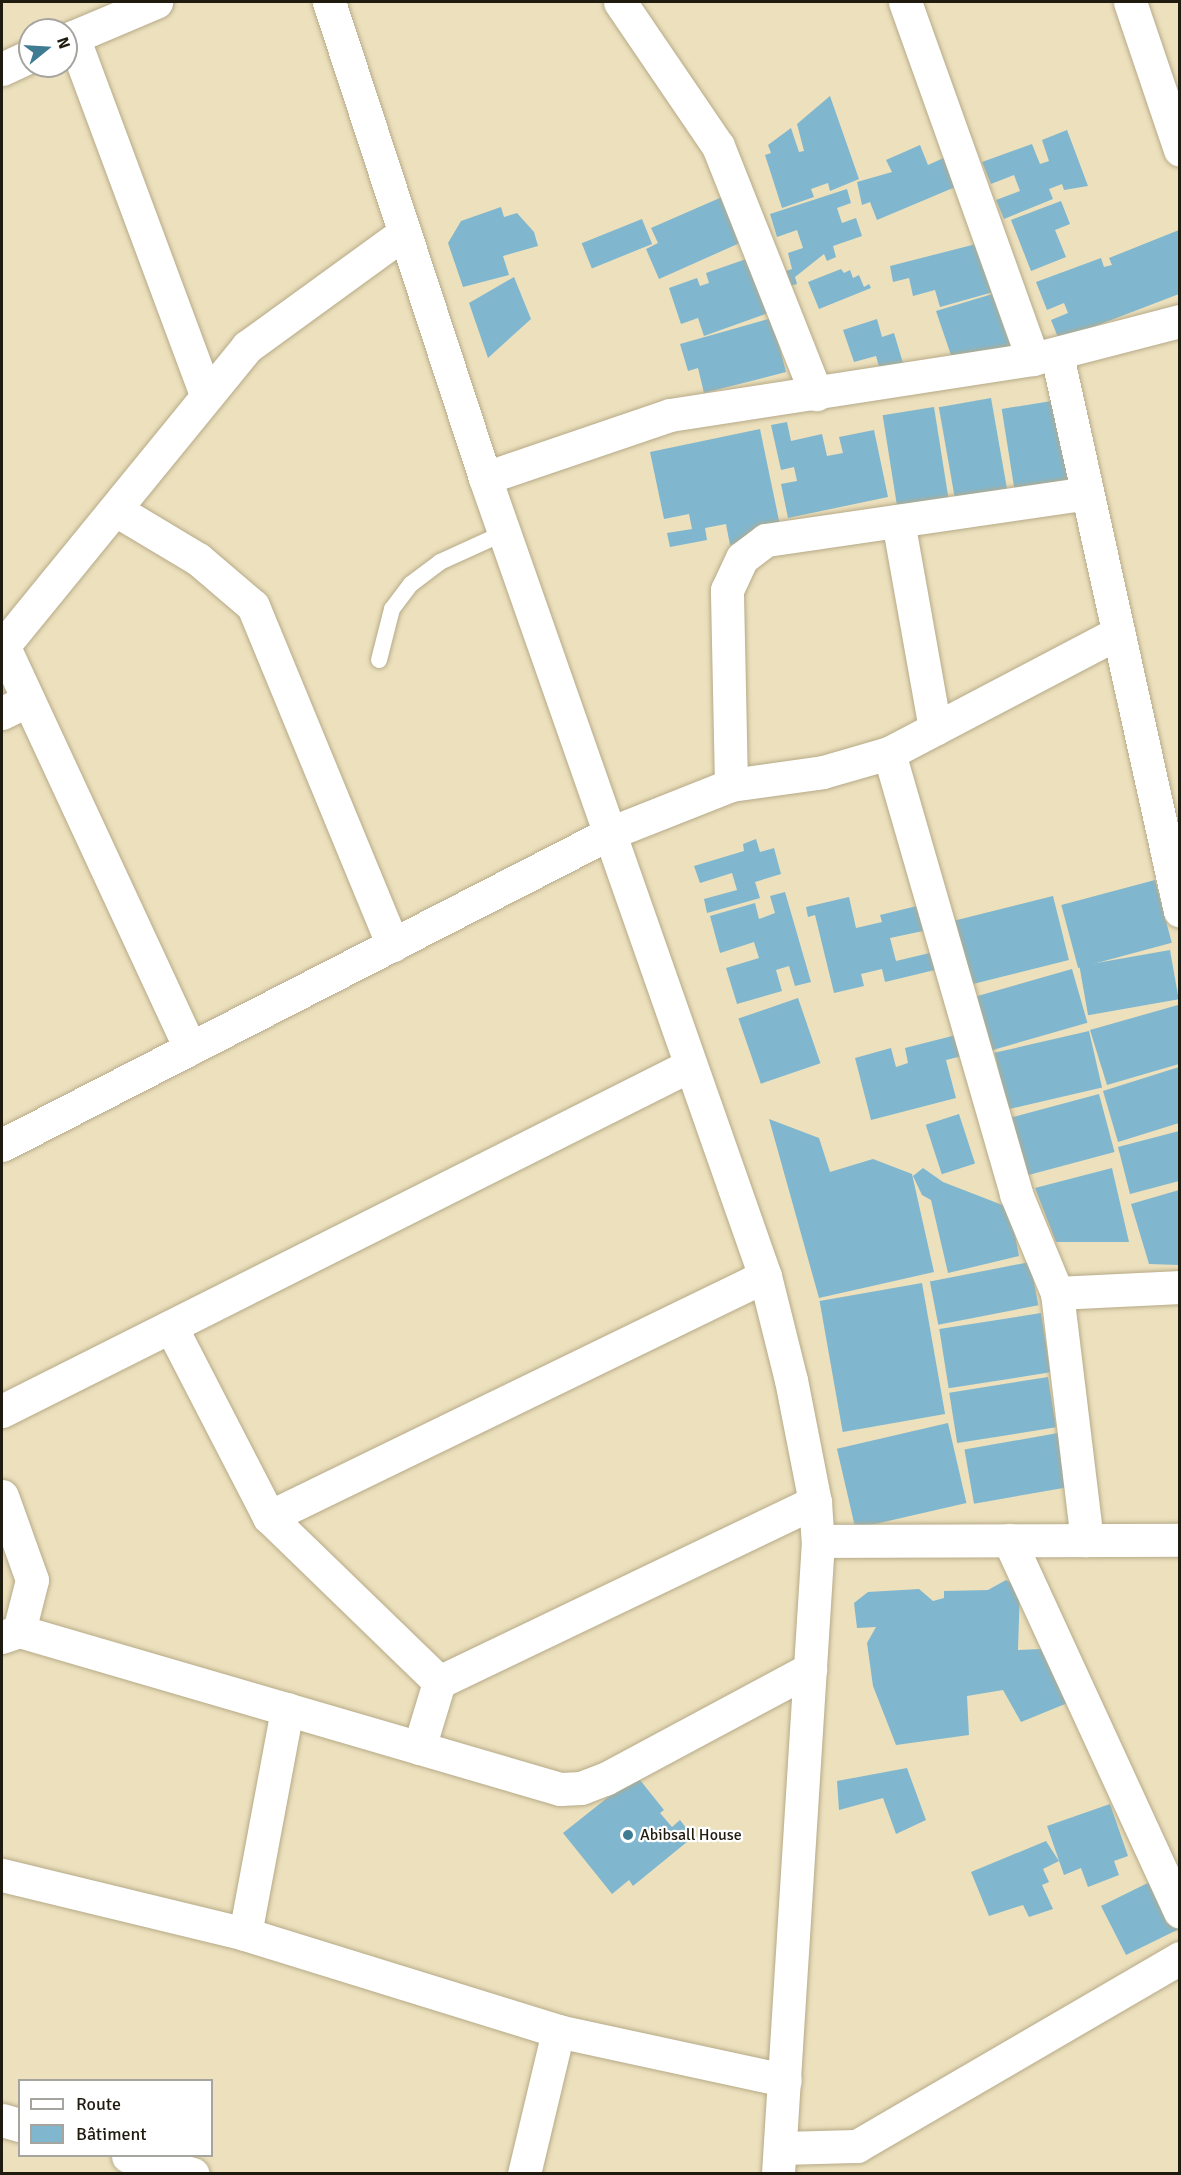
<!DOCTYPE html>
<meta charset="utf-8">
<style>
body{margin:0}
#map{position:relative;width:1181px;height:2175px;overflow:hidden;background:#ece0bd;font-family:Signika,sans-serif}
div>[style]{position:absolute}
.building>*{inset:0;background:#80b7cf;transform-origin:0 0}
.roads{filter:drop-shadow(0 0 2px #b6aa88) drop-shadow(0 0 2px #b6aa88)}
.service>*{height:16px;margin:-8px;padding:0 8px;transform-origin:8px;border-radius:8px;background:#fff}
.minor>*{height:33px;margin:-16.5px;padding:0 16.5px;transform-origin:16.5px;border-radius:16.5px;background:#fff}
.dots>*{width:16px;height:16px;translate:-50% -50%;box-sizing:border-box;border:3px solid #fff;border-radius:50%}
span{translate:-50% -50%;white-space:nowrap;text-align:center;line-height:1.15;-webkit-text-stroke:4.5px #fff;paint-order:stroke}
.poi-label{font-size:16px;color:#1f1b0e}
.left{translate:0 -50%;text-align:left}
.frame{position:absolute;inset:0;border:3px solid #1f1b0e;pointer-events:none}
.legend{position:absolute;left:18px;top:2079px;width:195px;height:78px;box-sizing:border-box;background:#fff;border:2px solid #a5a49f;margin:0;padding:8px 10px;list-style:none;font-size:18px;color:#1f1b0e}
.legend li{display:flex;align-items:center;gap:12px;height:30px}
.legend b{width:30px;border:2px solid #a5a49f}
.north{position:absolute;left:18px;top:18px;width:60px;height:60px;box-sizing:border-box;background:#fff;border:2px solid #a5a49f;border-radius:50%;rotate:72deg;font-size:16px;font-weight:700;line-height:24px;text-align:center;color:#1f1b0e}
.north::after{content:'';display:block;margin:auto;width:21px;height:27px;background:#3f7b93;clip-path:polygon(50% 0,100% 100%,50% 72%,0 100%)}
</style>
<div id="map">
<div class="building">
<div style="clip-path:polygon(830px 96px,859px 179px,830px 191px,828px 183px,811px 189px,814px 197px,782px 208px,765px 155px,771px 153px,768px 145px,791px 128px,799px 152px,804px 151px,797px 124px)"></div>
<div style="clip-path:polygon(1067px 130px,1088px 186px,1064px 190px,1062px 184px,1049px 189px,1053px 199px,1004px 219px,996px 200px,1020px 191px,1014px 175px,991px 184px,982px 162px,1032px 144px,1040px 164px,1049px 161px,1042px 140px)"></div>
<div style="clip-path:polygon(920px 145px,928px 165px,948px 156px,960px 185px,877px 220px,870px 202px,862px 205px,857px 182px,892px 172px,886px 160px)"></div>
<div style="clip-path:polygon(847px 189px,851px 203px,837px 208px,842px 223px,856px 218px,862px 236px,833px 246px,836px 257px,827px 261px,824px 254px,795px 277px,797px 284px,790px 286px,786px 271px,792px 269px,788px 253px,803px 248px,797px 230px,777px 237px,770px 214px)"></div>
<div style="clip-path:polygon(722px 197px,742px 242px,659px 279px,646px 249px,658px 243px,651px 228px)"></div>
<div style="clip-path:polygon(1061px 201px,1070px 224px,1055px 230px,1066px 257px,1031px 271px,1011px 220px)"></div>
<div style="clip-path:polygon(501px 207px,504px 217px,517px 213px,534px 232px,538px 246px,503px 256px,509px 275px,463px 287px,448px 243px,461px 221px)"></div>
<div style="left:642px;top:219px;width:27px;height:65px;rotate:68deg"></div>
<div style="clip-path:polygon(1179px 230px,1179px 294px,1059px 340px,1051px 320px,1068px 313px,1064px 303px,1047px 310px,1036px 282px,1101px 258px,1104px 267px,1112px 265px,1109px 258px)"></div>
<div style="clip-path:polygon(984px 242px,997px 291px,940px 307px,935px 290px,913px 296px,909px 278px,893px 282px,890px 266px)"></div>
<div style="clip-path:polygon(752px 257px,771px 312px,704px 336px,698px 318px,681px 324px,669px 288px,697px 278px,700px 286px,709px 283px,706px 273px)"></div>
<div style="clip-path:polygon(841px 269px,844px 273px,850px 270px,853px 278px,859px 275px,864px 287px,869px 284px,871px 288px,819px 309px,808px 282px)"></div>
<div style="clip-path:polygon(514px 277px,531px 319px,488px 358px,469px 303px)"></div>
<div style="clip-path:polygon(999px 292px,1018px 353px,953px 361px,936px 311px)"></div>
<div style="clip-path:polygon(772px 318px,786px 372px,704px 393px,698px 368px,688px 371px,680px 344px)"></div>
<div style="clip-path:polygon(877px 319px,882px 337px,894px 333px,903px 363px,880px 370px,876px 356px,854px 362px,843px 330px)"></div>
<div style="left:991px;top:398px;width:106px;height:53px;rotate:80deg"></div>
<div style="left:1058px;top:400px;width:87px;height:57px;rotate:81deg"></div>
<div style="left:934px;top:407px;width:101px;height:52px;rotate:81deg"></div>
<div style="clip-path:polygon(787px 422px,791px 441px,822px 434px,827px 456px,843px 453px,839px 437px,874px 430px,888px 497px,788px 518px,781px 484px,797px 481px,794px 467px,781px 470px,771px 425px)"></div>
<div style="clip-path:polygon(760px 429px,782px 535px,730px 545px,726px 524px,705px 528px,707px 540px,670px 547px,667px 533px,692px 529px,689px 514px,664px 519px,650px 452px)"></div>
<div style="clip-path:polygon(756px 839px,760px 852px,774px 848px,781px 874px,755px 882px,760px 898px,707px 913px,704px 899px,737px 890px,732px 873px,700px 883px,694px 866px,744px 851px,743px 844px)"></div>
<div style="left:1155px;top:880px;width:65px;height:97px;rotate:75deg"></div>
<div style="clip-path:polygon(785px 892px,811px 982px,795px 986px,789px 966px,776px 970px,782px 991px,737px 1004px,726px 968px,759px 958px,754px 942px,720px 953px,710px 916px,755px 903px,759px 919px,775px 913px,770px 896px)"></div>
<div style="left:1053px;top:896px;width:66px;height:102px;rotate:76deg"></div>
<div style="clip-path:polygon(849px 897px,856px 928px,882px 922px,880px 915px,917px 906px,923px 931px,890px 938px,896px 961px,934px 952px,939px 969px,885px 982px,882px 969px,861px 974px,864px 986px,834px 993px,815px 915px,808px 917px,806px 907px)"></div>
<div style="left:1170px;top:950px;width:50px;height:92px;rotate:80deg"></div>
<div style="left:1072px;top:969px;width:56px;height:101px;rotate:74deg"></div>
<div style="left:798px;top:998px;width:69px;height:63px;rotate:71deg"></div>
<div style="clip-path:polygon(1178px 1005px,1179px 1064px,1107px 1085px,1090px 1030px)"></div>
<div style="left:1089px;top:1031px;width:58px;height:97px;rotate:77deg"></div>
<div style="clip-path:polygon(960px 1034px,966px 1055px,946px 1060px,956px 1098px,871px 1120px,855px 1058px,891px 1048px,896px 1067px,908px 1063px,905px 1048px)"></div>
<div style="clip-path:polygon(1179px 1067px,1179px 1123px,1118px 1142px,1103px 1091px)"></div>
<div style="left:1099px;top:1094px;width:60px;height:90px;rotate:75deg"></div>
<div style="left:959px;top:1114px;width:52px;height:35px;rotate:72deg"></div>
<div style="clip-path:polygon(769px 1119px,819px 1138px,830px 1172px,873px 1159px,912px 1174px,934px 1272px,819px 1298px)"></div>
<div style="clip-path:polygon(1179px 1131px,1179px 1181px,1130px 1194px,1118px 1147px)"></div>
<div style="clip-path:polygon(923px 1168px,943px 1182px,1010px 1208px,1019px 1256px,948px 1273px,931px 1200px,922px 1195px,913px 1176px)"></div>
<div style="clip-path:polygon(1112px 1168px,1129px 1242px,1056px 1242px,1035px 1188px)"></div>
<div style="clip-path:polygon(1179px 1190px,1179px 1265px,1149px 1264px,1131px 1204px)"></div>
<div style="left:1030px;top:1262px;width:44px;height:102px;rotate:79deg"></div>
<div style="left:922px;top:1283px;width:133px;height:104px;rotate:80deg"></div>
<div style="left:1041px;top:1313px;width:60px;height:103px;rotate:81deg"></div>
<div style="left:1048px;top:1377px;width:51px;height:100px;rotate:81deg"></div>
<div style="left:948px;top:1423px;width:82px;height:114px;rotate:77deg"></div>
<div style="left:1058px;top:1433px;width:55px;height:95px;rotate:80deg"></div>
<div style="clip-path:polygon(1006px 1580px,1020px 1587px,1018px 1650px,1041px 1649px,1070px 1702px,1021px 1722px,1003px 1690px,967px 1696px,969px 1735px,896px 1745px,873px 1686px,867px 1643px,876px 1627px,857px 1628px,854px 1603px,868px 1592px,919px 1589px,933px 1601px,944px 1598px,944px 1591px,988px 1590px)"></div>
<div style="clip-path:polygon(907px 1768px,926px 1820px,896px 1834px,883px 1798px,839px 1810px,837px 1781px)"></div>
<div style="clip-path:polygon(636px 1775px,664px 1810px,660px 1813px,672px 1827px,680px 1820px,693px 1837px,633px 1886px,629px 1880px,612px 1894px,563px 1833px)"></div>
<div style="clip-path:polygon(1110px 1804px,1128px 1856px,1114px 1861px,1119px 1875px,1088px 1887px,1081px 1868px,1064px 1875px,1047px 1826px)"></div>
<div style="clip-path:polygon(1046px 1841px,1059px 1861px,1043px 1869px,1049px 1882px,1042px 1885px,1053px 1909px,1029px 1917px,1023px 1905px,989px 1916px,971px 1872px)"></div>
<div style="clip-path:polygon(1160px 1877px,1179px 1917px,1179px 1929px,1126px 1955px,1101px 1906px)"></div>
</div>
<div class="roads">
<div class="service">
<div style="left:379px;top:660px;width:53px;rotate:-75.7deg"></div>
<div style="left:392px;top:609px;width:31px;rotate:-53deg"></div>
<div style="left:411px;top:584px;width:36px;rotate:-37deg"></div>
<div style="left:440px;top:562px;width:70px;rotate:-24.4deg"></div>
</div>
<div class="minor">
<div style="left:329px;top:2px;width:501px;rotate:71.85deg"></div>
<div style="left:485px;top:478px;width:846px;rotate:70.67deg"></div>
<div style="left:765px;top:1276px;width:107px;rotate:76deg"></div>
<div style="left:791px;top:1380px;width:124px;rotate:78.9deg"></div>
<div style="left:815px;top:1502px;width:39px;rotate:86deg"></div>
<div style="left:818px;top:1541px;width:634px;rotate:93.62deg"></div>
<div style="left:620px;top:2px;width:174px;rotate:55.8deg"></div>
<div style="left:718px;top:146px;width:267px;rotate:68.4deg"></div>
<div style="left:905px;top:2px;width:379px;rotate:70.3deg"></div>
<div style="left:1130px;top:2px;width:156px;rotate:71.3deg"></div>
<div style="left:73px;top:37px;width:382px;rotate:69.6deg"></div>
<div style="left:66px;top:40px;width:98px;rotate:-22.9deg"></div>
<div style="left:2px;top:69px;width:31px;rotate:-25deg"></div>
<div style="left:1057px;top:355px;width:569px;rotate:77.53deg"></div>
<div style="left:485px;top:478px;width:195px;rotate:-18.8deg"></div>
<div style="left:670px;top:415px;width:367px;rotate:-8.8deg"></div>
<div style="left:1033px;top:359px;width:152px;rotate:-14.5deg"></div>
<div style="left:116px;top:510px;width:96px;rotate:30.9deg"></div>
<div style="left:198px;top:559px;width:72px;rotate:40.5deg"></div>
<div style="left:253px;top:606px;width:367px;rotate:67.6deg"></div>
<div style="left:898px;top:521px;width:211px;rotate:79.9deg"></div>
<div style="left:2px;top:643px;width:447px;rotate:65.1deg"></div>
<div style="left:4px;top:645px;width:385px;rotate:-50.8deg"></div>
<div style="left:247px;top:347px;width:194px;rotate:-36deg"></div>
<div style="left:2px;top:713px;width:28px;rotate:-26deg"></div>
<div style="left:889px;top:753px;width:459px;rotate:73.9deg"></div>
<div style="left:1016px;top:1194px;width:107px;rotate:67.5deg"></div>
<div style="left:1057px;top:1293px;width:249px;rotate:83.1deg"></div>
<div style="left:731px;top:785px;width:195px;rotate:-91.2deg"></div>
<div style="left:727px;top:590px;width:35px;rotate:-65deg"></div>
<div style="left:742px;top:558px;width:30px;rotate:-37deg"></div>
<div style="left:766px;top:540px;width:324px;rotate:-8.3deg"></div>
<div style="left:2px;top:1145px;width:683px;rotate:-27.16deg"></div>
<div style="left:610px;top:833px;width:130px;rotate:-21.6deg"></div>
<div style="left:731px;top:785px;width:93px;rotate:-8deg"></div>
<div style="left:823px;top:772px;width:69px;rotate:-16.1deg"></div>
<div style="left:889px;top:753px;width:259px;rotate:-27.7deg"></div>
<div style="left:1057px;top:1293px;width:123px;rotate:-2.8deg"></div>
<div style="left:171px;top:1327px;width:214px;rotate:62.7deg"></div>
<div style="left:269px;top:1517px;width:237px;rotate:44.1deg"></div>
<div style="left:2px;top:1411px;width:769px;rotate:-26.67deg"></div>
<div style="left:2px;top:1496px;width:89px;rotate:70.3deg"></div>
<div style="left:32px;top:1580px;width:53px;rotate:104.3deg"></div>
<div style="left:269px;top:1517px;width:551px;rotate:-25.91deg"></div>
<div style="left:1009px;top:1540px;width:409px;rotate:65.3deg"></div>
<div style="left:818px;top:1541px;width:362px;rotate:-0.2deg"></div>
<div style="left:2px;top:1637px;width:18px;rotate:-19deg"></div>
<div style="left:19px;top:1631px;width:564px;rotate:16.28deg"></div>
<div style="left:560px;top:1789px;width:21px;rotate:-3deg"></div>
<div style="left:581px;top:1788px;width:26px;rotate:-21deg"></div>
<div style="left:605px;top:1779px;width:233px;rotate:-28.2deg"></div>
<div style="left:419px;top:1748px;width:69px;rotate:-73.1deg"></div>
<div style="left:439px;top:1682px;width:417px;rotate:-25.6deg"></div>
<div style="left:2px;top:1875px;width:250px;rotate:13.6deg"></div>
<div style="left:245px;top:1934px;width:328px;rotate:17.2deg"></div>
<div style="left:558px;top:2031px;width:232px;rotate:12.2deg"></div>
<div style="left:245px;top:1934px;width:229px;rotate:-79.4deg"></div>
<div style="left:2px;top:2120px;width:19px;rotate:16deg"></div>
<div style="left:780px;top:2148px;width:77px;rotate:-1.5deg"></div>
<div style="left:857px;top:2146px;width:374px;rotate:-30.2deg"></div>
<div style="left:128px;top:2156px;width:67px;rotate:15.5deg"></div>
<div style="left:524px;top:2174px;width:147px;rotate:-76.6deg"></div>
</div>
</div>
<div class="dots">
<div style="left:628px;top:1835px;background:#3f7b93"></div>
</div>
<div class="poi-label">
<span class="left" style="left:640px;top:1835px">Abibsall House</span>
</div>
<div class="frame"></div>
<ul class="legend">
<li><b style="height:8px;background:#fff"></b>Route</li>
<li><b style="height:16px;background:#80b7cf"></b>Bâtiment</li>
</ul>
<div class="north">N</div>
</div>
